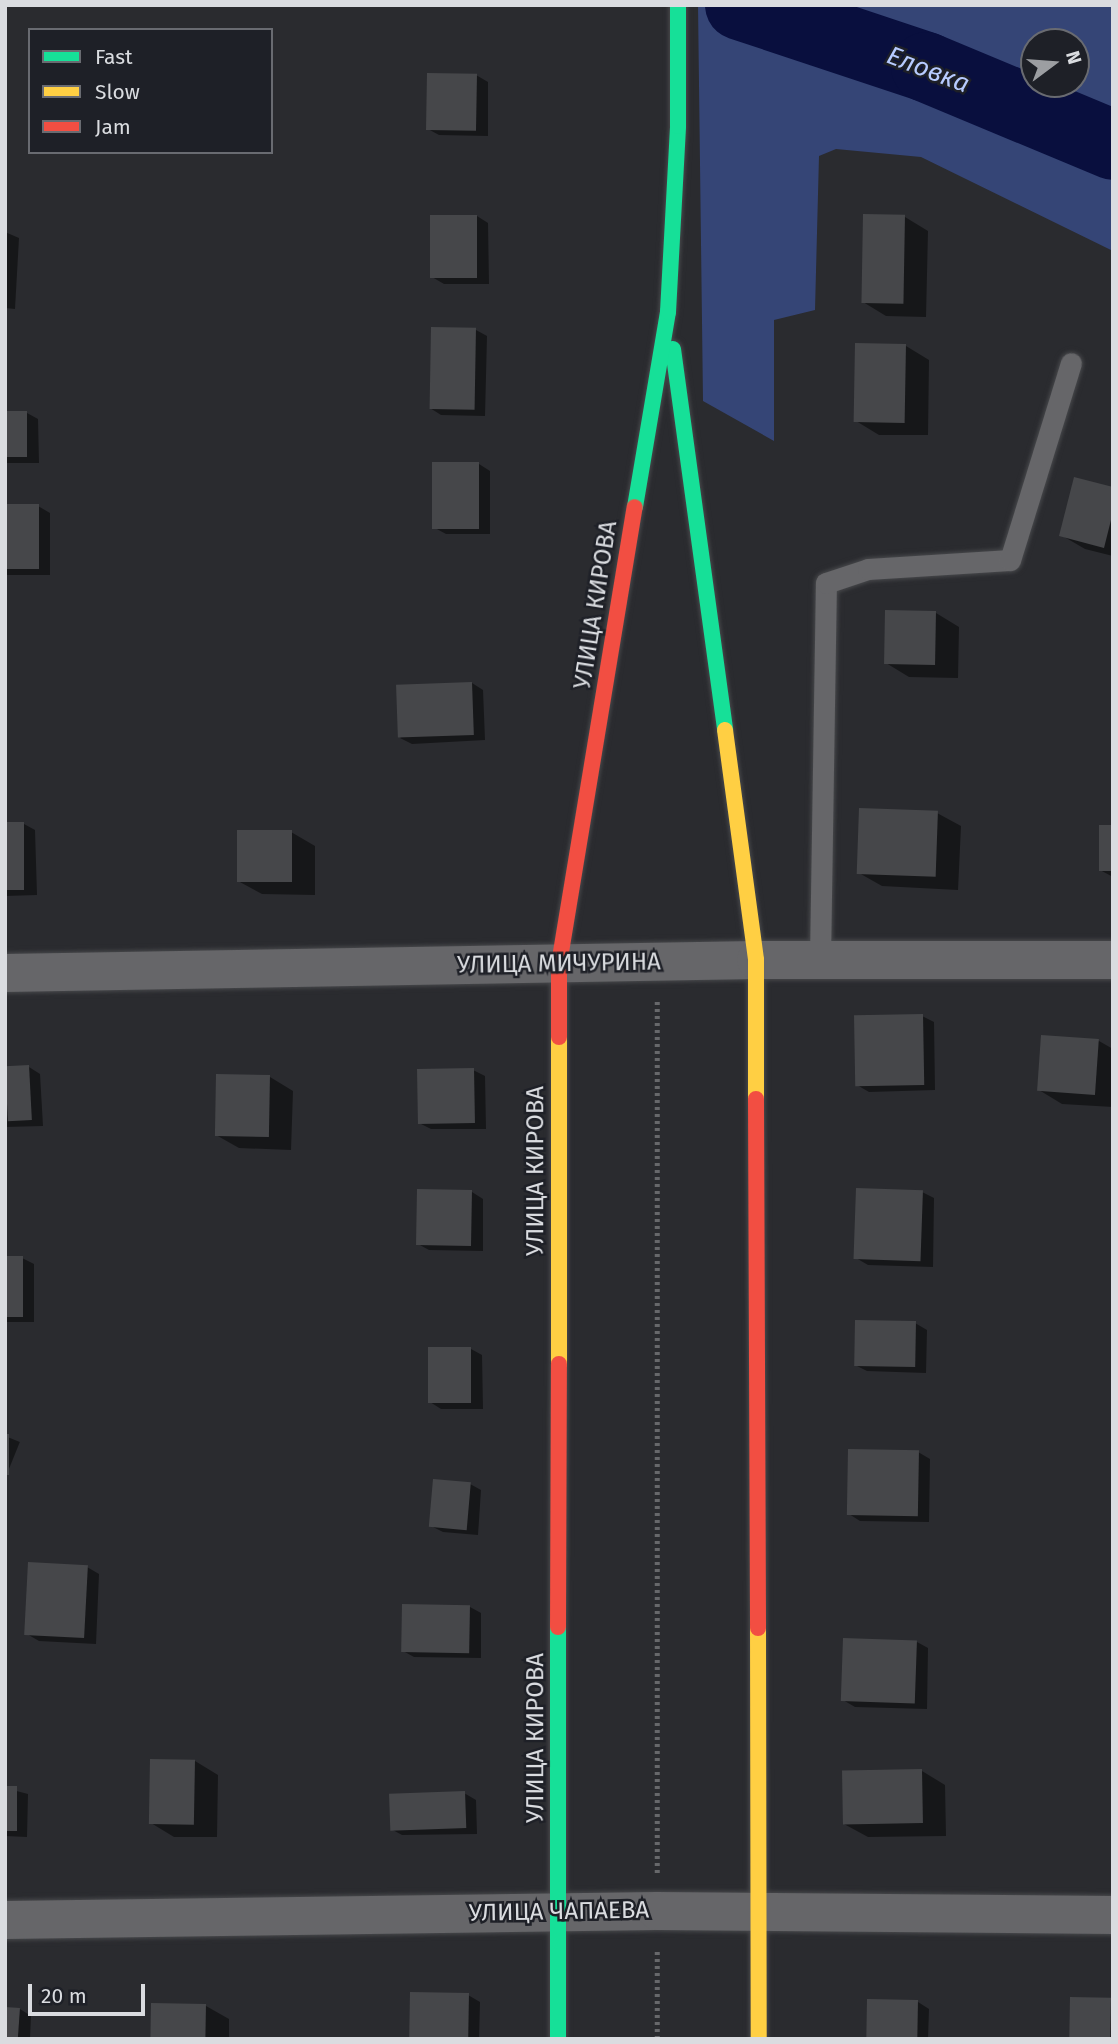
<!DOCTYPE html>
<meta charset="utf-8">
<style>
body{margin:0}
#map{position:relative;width:1118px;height:2044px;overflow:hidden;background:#2a2b2f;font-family:"Fira Sans",sans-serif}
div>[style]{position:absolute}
.green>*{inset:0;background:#354576}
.shadow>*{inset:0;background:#0007;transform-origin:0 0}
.river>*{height:70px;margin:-35px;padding:0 35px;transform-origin:35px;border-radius:35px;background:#090f3e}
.building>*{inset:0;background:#46474a;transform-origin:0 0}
.path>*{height:4.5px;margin-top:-2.25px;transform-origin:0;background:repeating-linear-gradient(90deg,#67686b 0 3.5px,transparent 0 7px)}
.roads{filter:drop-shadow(0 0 2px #47484b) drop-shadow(0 0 2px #47484b)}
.lane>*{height:21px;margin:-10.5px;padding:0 10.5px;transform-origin:10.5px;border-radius:10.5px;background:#666669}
.street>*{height:38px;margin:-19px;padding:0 19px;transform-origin:19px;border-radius:19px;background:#666669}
.fast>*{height:16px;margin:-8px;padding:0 8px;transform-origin:8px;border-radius:8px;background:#16e098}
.slow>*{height:16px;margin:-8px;padding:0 8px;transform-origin:8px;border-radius:8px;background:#ffcf43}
.jam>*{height:16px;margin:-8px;padding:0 8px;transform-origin:8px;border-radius:8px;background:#f24e42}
span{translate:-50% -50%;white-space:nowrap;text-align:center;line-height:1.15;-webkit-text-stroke:5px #1e2027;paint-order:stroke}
.street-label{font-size:24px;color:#dadce0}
.water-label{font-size:26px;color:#b7cbff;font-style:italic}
.frame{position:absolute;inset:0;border:7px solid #dadce0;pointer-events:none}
.legend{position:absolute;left:28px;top:28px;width:245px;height:126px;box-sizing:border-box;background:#1e2027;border:2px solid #696b71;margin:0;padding:9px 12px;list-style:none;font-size:21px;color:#dadce0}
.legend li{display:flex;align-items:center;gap:14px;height:35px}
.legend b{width:35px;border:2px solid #696b71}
.north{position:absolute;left:1020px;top:28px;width:70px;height:70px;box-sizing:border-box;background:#1e2027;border:2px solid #696b71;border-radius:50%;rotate:74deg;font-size:19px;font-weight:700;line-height:28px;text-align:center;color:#dadce0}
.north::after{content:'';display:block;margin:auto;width:24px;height:32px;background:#9c9ea2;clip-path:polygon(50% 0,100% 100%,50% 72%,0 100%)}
.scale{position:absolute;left:28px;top:1984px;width:117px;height:32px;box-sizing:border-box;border:4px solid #dadce0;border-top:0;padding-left:9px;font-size:21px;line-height:24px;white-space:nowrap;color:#dadce0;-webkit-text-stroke:5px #1e2027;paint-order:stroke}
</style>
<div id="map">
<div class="green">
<div style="clip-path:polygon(evenodd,698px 5px,1113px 5px,1113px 251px,921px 157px,836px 149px,819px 156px,815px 310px,774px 320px,774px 441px,703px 401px,698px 5px,1034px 42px,1076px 42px,1076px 84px,1034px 84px,1034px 42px)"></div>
</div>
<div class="shadow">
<div style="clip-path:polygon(476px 75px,488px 82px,488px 136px,439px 135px,428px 129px)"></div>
<div style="clip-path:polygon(477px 216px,488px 223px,489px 284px,444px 284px,432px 277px)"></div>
<div style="clip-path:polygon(905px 217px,928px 231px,926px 317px,886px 316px,863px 302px)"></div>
<div style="clip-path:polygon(5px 232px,19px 238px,15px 309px,5px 308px)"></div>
<div style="clip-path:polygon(476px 330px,487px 336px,485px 416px,441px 415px,430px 408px)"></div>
<div style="clip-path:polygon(906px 346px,929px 360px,928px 435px,879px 435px,856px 421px)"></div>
<div style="clip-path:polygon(5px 413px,27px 413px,38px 419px,39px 463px,5px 463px)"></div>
<div style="clip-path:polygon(479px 464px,490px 471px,490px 534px,446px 534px,435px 528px)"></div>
<div style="clip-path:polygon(1113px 489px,1113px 556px,1085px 549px,1061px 535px)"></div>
<div style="clip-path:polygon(5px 506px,38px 506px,50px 513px,50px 575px,5px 575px)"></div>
<div style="clip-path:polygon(936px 613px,959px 627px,958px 678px,909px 677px,886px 663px)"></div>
<div style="clip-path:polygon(472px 683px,483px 690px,485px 740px,412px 744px,400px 738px)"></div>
<div style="clip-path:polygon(937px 813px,961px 826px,958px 890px,882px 886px,859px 873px)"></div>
<div style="clip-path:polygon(5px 824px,24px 824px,35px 830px,37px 895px,5px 896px)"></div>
<div style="clip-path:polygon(1113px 827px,1113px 877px,1100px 870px)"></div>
<div style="clip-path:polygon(291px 832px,315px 846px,315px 895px,262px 894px,238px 881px)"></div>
<div style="clip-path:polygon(922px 1016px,934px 1022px,935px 1090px,869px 1092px,857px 1085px)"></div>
<div style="clip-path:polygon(1099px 1041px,1113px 1049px,1113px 1107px,1062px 1104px,1039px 1090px)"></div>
<div style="clip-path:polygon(29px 1067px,40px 1074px,43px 1126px,5px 1127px,5px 1068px)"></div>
<div style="clip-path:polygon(473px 1070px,485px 1076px,486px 1129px,431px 1129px,419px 1123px)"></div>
<div style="clip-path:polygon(270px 1077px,293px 1091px,291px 1150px,239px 1148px,216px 1135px)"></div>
<div style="clip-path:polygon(472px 1192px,483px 1199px,483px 1251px,429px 1250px,418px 1244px)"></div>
<div style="clip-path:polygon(922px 1192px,934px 1198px,933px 1267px,868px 1265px,856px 1258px)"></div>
<div style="clip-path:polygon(5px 1257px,22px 1258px,34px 1264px,34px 1322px,5px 1322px)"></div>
<div style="clip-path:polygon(915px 1323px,927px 1330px,926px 1373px,867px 1371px,855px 1365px)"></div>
<div style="clip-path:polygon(471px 1349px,482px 1355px,483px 1409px,441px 1409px,430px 1402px)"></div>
<div style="left:5px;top:1436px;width:16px;height:45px;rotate:22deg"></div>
<div style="clip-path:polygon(918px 1452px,930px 1459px,929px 1522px,860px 1521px,849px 1514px)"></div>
<div style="clip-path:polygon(470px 1484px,481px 1490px,478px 1535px,443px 1532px,431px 1526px)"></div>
<div style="clip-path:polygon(87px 1567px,99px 1574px,96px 1644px,39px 1641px,27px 1634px)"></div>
<div style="clip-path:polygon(470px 1607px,481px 1613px,481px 1658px,414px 1657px,403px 1651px)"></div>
<div style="clip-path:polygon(917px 1642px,928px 1648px,927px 1709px,855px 1707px,843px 1700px)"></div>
<div style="clip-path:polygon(195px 1761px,218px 1775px,217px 1837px,174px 1837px,151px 1823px)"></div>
<div style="clip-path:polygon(922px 1771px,945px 1785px,946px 1836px,868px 1837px,844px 1824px)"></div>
<div style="clip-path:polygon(5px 1788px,28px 1794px,27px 1837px,5px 1836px)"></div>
<div style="clip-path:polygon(464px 1793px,476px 1800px,477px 1834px,402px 1835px,391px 1829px)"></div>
<div style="clip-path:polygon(468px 1995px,480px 2002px,479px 2039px,411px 2039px)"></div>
<div style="clip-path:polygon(1111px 2000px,1113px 2039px,1071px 2039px)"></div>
<div style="clip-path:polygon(918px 2002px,929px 2009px,928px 2039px,867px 2039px)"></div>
<div style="clip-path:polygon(206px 2006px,229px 2019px,229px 2039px,153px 2039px)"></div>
<div style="clip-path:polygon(20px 2009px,31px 2016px,30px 2039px,5px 2039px)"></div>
</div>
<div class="river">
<div style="left:740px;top:5px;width:196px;rotate:18.4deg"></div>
<div style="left:926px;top:67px;width:203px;rotate:22.6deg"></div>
</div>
<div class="building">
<div style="left:427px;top:73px;width:50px;height:57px;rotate:1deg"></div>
<div style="left:863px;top:214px;width:42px;height:89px;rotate:1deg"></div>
<div style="left:430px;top:215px;width:47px;height:63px"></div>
<div style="left:431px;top:327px;width:45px;height:82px;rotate:1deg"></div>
<div style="left:855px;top:343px;width:51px;height:79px;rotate:1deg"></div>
<div style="left:5px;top:411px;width:22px;height:46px"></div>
<div style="left:479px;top:462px;width:67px;height:47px;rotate:90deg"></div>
<div style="clip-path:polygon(1074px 477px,1113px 487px,1113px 512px,1104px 548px,1059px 536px)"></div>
<div style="left:5px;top:504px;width:34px;height:65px"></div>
<div style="left:885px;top:610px;width:51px;height:54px;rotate:1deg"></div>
<div style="left:472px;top:682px;width:53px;height:76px;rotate:88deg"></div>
<div style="left:859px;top:808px;width:79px;height:66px;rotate:2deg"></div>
<div style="left:5px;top:822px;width:19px;height:68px"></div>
<div style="left:1099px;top:825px;width:14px;height:46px"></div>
<div style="left:237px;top:830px;width:55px;height:52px"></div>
<div style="left:923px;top:1014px;width:71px;height:69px;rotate:89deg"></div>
<div style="left:1041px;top:1035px;width:58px;height:56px;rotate:4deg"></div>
<div style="left:29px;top:1065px;width:55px;height:24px;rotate:87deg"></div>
<div style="left:474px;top:1068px;width:55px;height:57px;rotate:89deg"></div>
<div style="left:216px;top:1074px;width:54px;height:62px;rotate:1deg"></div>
<div style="left:856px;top:1188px;width:67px;height:71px;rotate:2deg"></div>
<div style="left:417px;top:1189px;width:55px;height:56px;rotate:1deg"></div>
<div style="left:5px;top:1256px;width:18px;height:61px"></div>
<div style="left:855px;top:1320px;width:61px;height:46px;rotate:1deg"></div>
<div style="left:428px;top:1347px;width:43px;height:56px"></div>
<div style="left:5px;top:1434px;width:4px;height:41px"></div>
<div style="left:848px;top:1449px;width:71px;height:66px;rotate:1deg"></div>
<div style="left:433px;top:1479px;width:38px;height:48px;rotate:5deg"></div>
<div style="left:28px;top:1562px;width:60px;height:73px;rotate:3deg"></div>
<div style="left:402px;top:1604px;width:68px;height:48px;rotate:1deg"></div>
<div style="left:843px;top:1638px;width:74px;height:63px;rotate:2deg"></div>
<div style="left:150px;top:1759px;width:45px;height:65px;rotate:1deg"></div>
<div style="left:922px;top:1769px;width:54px;height:80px;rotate:89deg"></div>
<div style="left:5px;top:1786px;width:12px;height:45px"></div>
<div style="left:465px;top:1791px;width:37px;height:76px;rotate:88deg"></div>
<div style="left:410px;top:1992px;width:59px;height:47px;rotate:1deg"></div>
<div style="left:1070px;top:1997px;width:41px;height:42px;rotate:1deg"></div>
<div style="left:867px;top:1999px;width:51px;height:40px;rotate:1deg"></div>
<div style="left:151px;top:2003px;width:55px;height:36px;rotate:1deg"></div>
<div style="left:5px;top:2007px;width:15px;height:32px;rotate:4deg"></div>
</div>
<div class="path">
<div style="left:657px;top:1873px;width:873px;rotate:-90deg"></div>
<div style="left:657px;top:2039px;width:90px;rotate:-90deg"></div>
</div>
<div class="roads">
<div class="lane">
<div style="left:820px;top:960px;width:377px;rotate:-89.1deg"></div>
<div style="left:826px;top:583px;width:44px;rotate:-18.4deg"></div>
<div style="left:868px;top:569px;width:142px;rotate:-3.6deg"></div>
<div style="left:1010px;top:560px;width:206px;rotate:-72.8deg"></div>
</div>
<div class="street">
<div style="left:5px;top:973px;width:751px;rotate:-0.99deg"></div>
<div style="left:756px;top:960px;width:357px"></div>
<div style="left:5px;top:1920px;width:652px;rotate:-0.79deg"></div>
<div style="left:657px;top:1911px;width:456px;rotate:0.5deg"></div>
</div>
<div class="fast">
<div style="left:673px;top:349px;width:385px;rotate:82.2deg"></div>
<div style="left:635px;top:507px;width:198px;rotate:-80.4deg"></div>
<div style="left:668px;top:312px;width:186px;rotate:-86.9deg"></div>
<div style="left:678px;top:126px;width:121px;rotate:-90deg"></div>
<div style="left:558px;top:2039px;width:412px;rotate:-90deg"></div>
</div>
<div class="slow">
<div style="left:725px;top:730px;width:232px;rotate:82.3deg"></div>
<div style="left:756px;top:960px;width:139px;rotate:90deg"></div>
<div style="left:559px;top:1364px;width:327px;rotate:-90deg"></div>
<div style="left:758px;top:1628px;width:411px;rotate:89.9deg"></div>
</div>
<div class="jam">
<div style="left:559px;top:1037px;width:73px;rotate:-90deg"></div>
<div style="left:559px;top:964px;width:463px;rotate:-80.6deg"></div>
<div style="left:756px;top:1099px;width:529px;rotate:89.78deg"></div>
<div style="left:558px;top:1627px;width:263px;rotate:-89.8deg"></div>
</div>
</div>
<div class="street-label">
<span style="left:596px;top:605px;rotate:-81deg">УЛИЦА КИРОВА</span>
<span style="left:559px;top:964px;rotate:-1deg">УЛИЦА МИЧУРИНА</span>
<span style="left:536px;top:1171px;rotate:-90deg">УЛИЦА КИРОВА</span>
<span style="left:536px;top:1738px;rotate:-90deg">УЛИЦА КИРОВА</span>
<span style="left:559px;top:1912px;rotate:-1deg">УЛИЦА ЧАПАЕВА</span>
</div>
<div class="water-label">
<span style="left:928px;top:70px;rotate:21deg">Еловка</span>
</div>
<div class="frame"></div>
<ul class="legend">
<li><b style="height:9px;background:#16e098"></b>Fast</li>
<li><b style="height:9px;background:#ffcf43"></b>Slow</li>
<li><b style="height:9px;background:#f24e42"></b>Jam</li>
</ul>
<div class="north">N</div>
<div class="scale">20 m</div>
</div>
